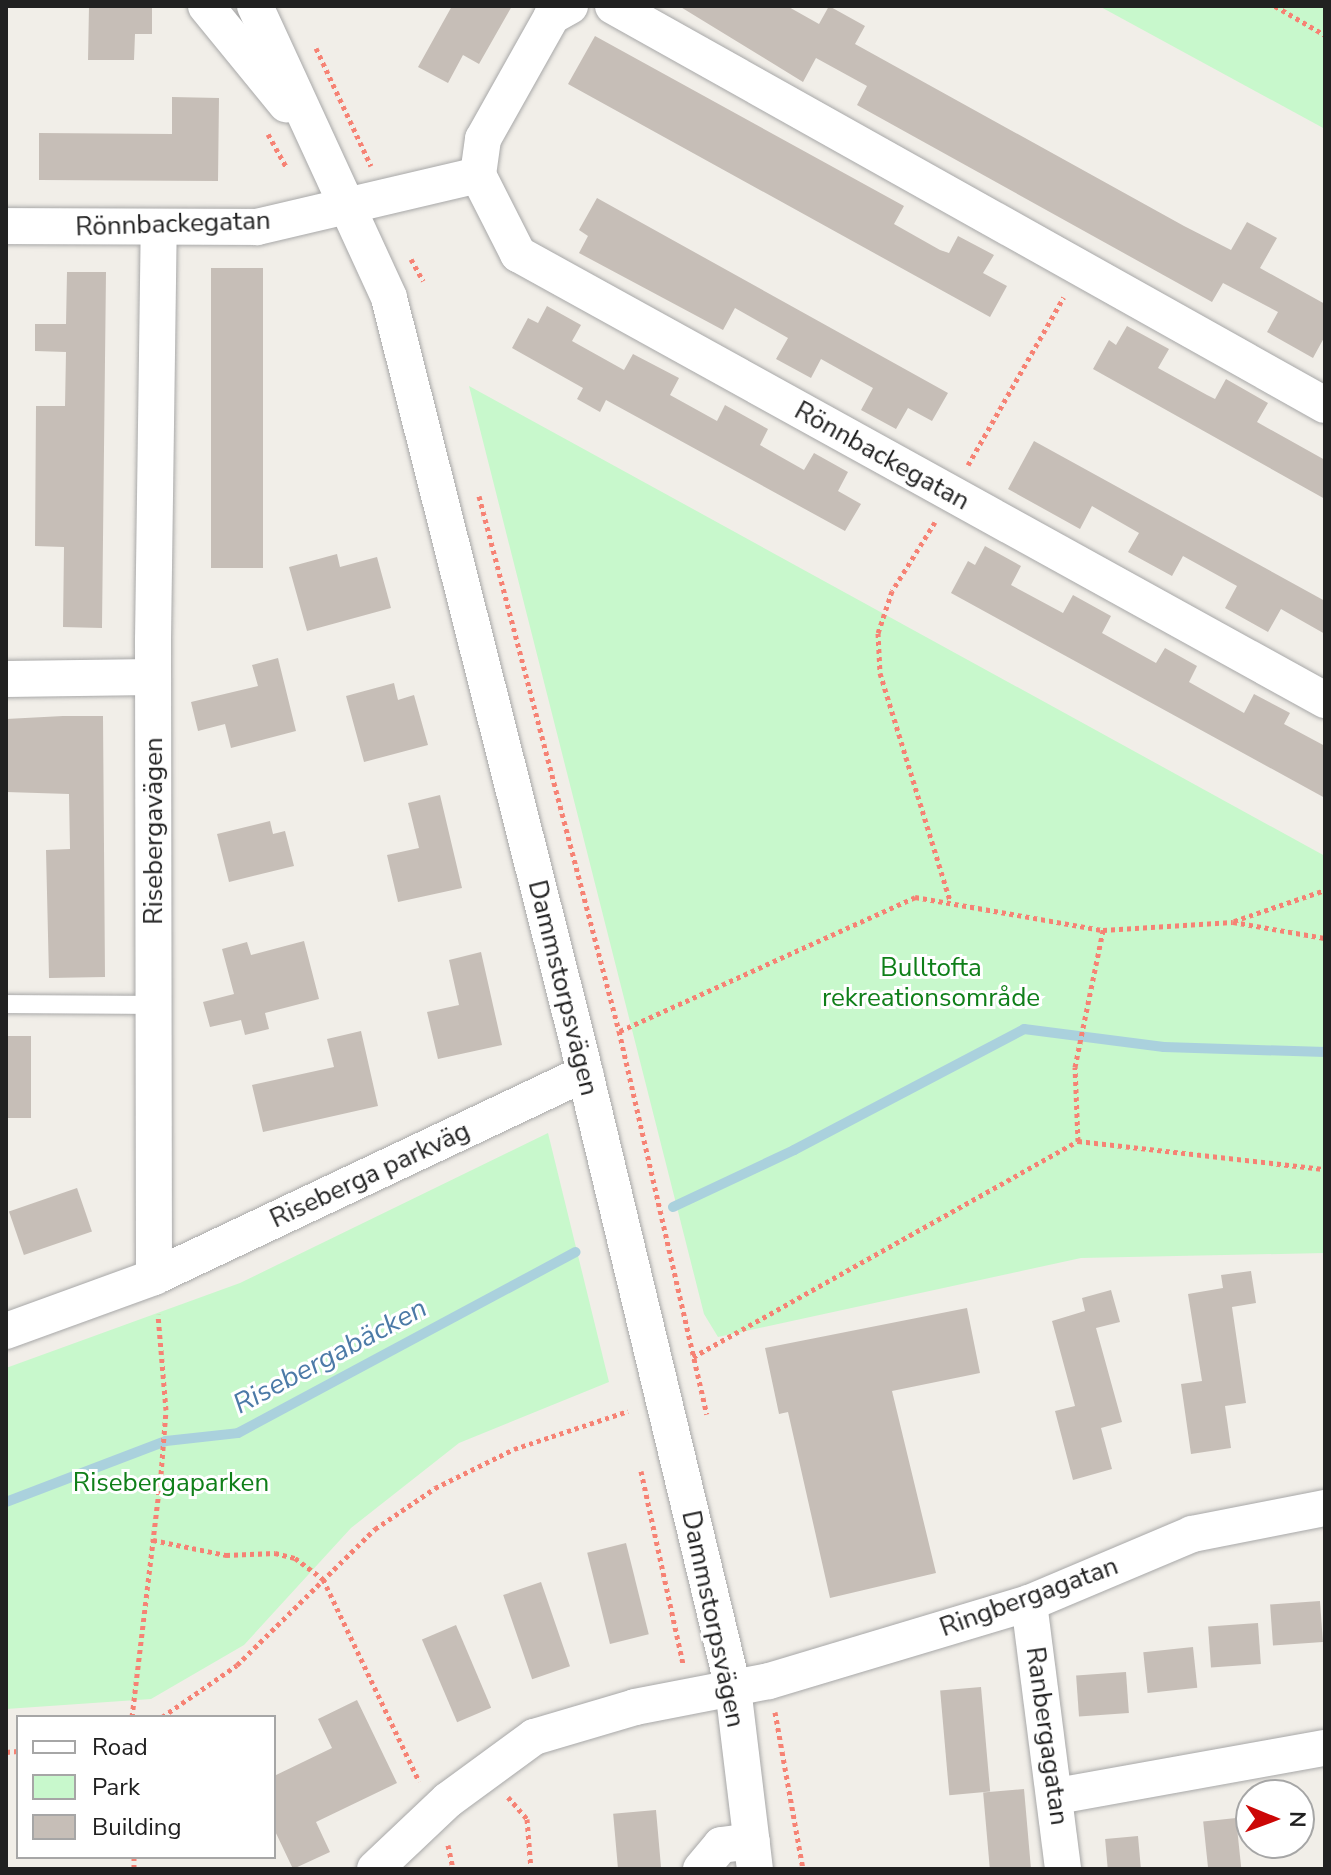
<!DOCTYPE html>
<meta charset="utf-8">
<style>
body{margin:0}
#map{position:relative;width:1331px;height:1875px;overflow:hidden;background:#f1eee8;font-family:"Nunito Sans",sans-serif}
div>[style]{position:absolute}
.park>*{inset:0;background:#c8f8cc}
.stream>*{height:10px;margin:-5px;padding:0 5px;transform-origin:5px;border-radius:5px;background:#aad1dd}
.building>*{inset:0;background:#c6beb7;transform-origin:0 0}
.path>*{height:5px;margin-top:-2.5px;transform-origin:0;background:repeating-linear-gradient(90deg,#f68274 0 4px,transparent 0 8px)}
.roads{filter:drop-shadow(0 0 2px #a8a8a8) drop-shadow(0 0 2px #a8a8a8)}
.lane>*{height:18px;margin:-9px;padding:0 9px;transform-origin:9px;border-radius:9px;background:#fff}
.street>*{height:36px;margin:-18px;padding:0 18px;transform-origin:18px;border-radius:18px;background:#fff}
span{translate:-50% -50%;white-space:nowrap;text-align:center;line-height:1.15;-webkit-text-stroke:6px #fff;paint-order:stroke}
.street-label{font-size:26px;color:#212121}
.park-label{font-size:26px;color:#0f7f19}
.water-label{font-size:28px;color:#4c7aa7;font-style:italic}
.frame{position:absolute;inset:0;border:8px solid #212121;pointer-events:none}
.legend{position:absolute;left:16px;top:1715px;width:260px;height:144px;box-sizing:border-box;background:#fff;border:2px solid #a6a6a6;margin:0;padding:10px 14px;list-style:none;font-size:24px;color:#212121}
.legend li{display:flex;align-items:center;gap:16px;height:40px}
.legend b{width:40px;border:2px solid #a6a6a6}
.north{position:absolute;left:1235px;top:1779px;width:80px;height:80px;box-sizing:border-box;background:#fff;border:2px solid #a6a6a6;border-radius:50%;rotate:91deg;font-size:22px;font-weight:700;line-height:32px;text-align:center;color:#212121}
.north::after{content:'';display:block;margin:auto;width:28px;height:36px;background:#cc0706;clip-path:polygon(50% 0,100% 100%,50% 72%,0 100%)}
</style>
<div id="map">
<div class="park">
<div style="clip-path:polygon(1099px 6px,1325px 6px,1325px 129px)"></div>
<div style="clip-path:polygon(469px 386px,1325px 856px,1325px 1253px,1081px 1258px,718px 1337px,704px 1314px)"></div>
<div style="clip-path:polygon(548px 1133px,609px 1382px,459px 1443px,351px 1528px,244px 1645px,151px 1699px,6px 1709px,6px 1368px,240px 1283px)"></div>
</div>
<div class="stream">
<div style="left:673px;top:1207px;width:134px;rotate:-25.2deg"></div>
<div style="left:794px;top:1150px;width:260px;rotate:-27.7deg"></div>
<div style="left:1024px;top:1029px;width:141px;rotate:7.3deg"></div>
<div style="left:1164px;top:1047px;width:161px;rotate:1.8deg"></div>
<div style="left:6px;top:1502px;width:171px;rotate:-20.9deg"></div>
<div style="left:166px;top:1441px;width:72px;rotate:-6.3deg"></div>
<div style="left:238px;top:1433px;width:383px;rotate:-28.2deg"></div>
</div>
<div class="building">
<div style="clip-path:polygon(89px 6px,152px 6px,152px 34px,135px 34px,134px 60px,88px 60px)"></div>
<div style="clip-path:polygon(452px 6px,512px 6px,479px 64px,463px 55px,448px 83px,418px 67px)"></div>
<div style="clip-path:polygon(679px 6px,787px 6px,819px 24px,829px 6px,865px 26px,855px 44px,1184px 226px,1231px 250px,1247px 222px,1277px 238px,1260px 268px,1325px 304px,1325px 336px,1313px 358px,1267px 332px,1278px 312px,1223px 283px,1212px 302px,857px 105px,867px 86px,816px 58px,803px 82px)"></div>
<div style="clip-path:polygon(595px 36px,904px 206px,894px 224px,940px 250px,949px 253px,958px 236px,994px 255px,983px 273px,1007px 286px,990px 317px,568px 84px)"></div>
<div style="clip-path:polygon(172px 97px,219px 98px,218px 181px,39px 180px,39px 133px,172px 134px)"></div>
<div style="clip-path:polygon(597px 198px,948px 393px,932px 421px,908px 408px,896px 429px,861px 410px,873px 388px,821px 359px,811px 378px,776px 359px,788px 338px,735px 308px,723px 330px,579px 253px,588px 236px,579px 230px)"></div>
<div style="left:211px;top:268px;width:52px;height:300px"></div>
<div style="clip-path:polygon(67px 272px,106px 272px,102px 628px,63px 627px,64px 547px,35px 546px,36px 406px,65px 406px,66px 352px,35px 351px,35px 324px,66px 324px)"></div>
<div style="clip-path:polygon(547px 306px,581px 325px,572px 341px,624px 370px,633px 354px,679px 378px,670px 395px,717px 421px,725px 405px,768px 429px,760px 445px,804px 470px,814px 453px,848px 472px,838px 491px,861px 504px,845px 531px,606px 400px,600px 412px,577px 399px,583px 388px,512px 348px,528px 318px,538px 323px)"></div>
<div style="clip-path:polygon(1127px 326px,1169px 349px,1158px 368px,1207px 395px,1215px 399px,1226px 379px,1268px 403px,1257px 422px,1325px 460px,1325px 499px,1093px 369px,1109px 340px,1116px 345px)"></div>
<div style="clip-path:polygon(1034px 441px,1325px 601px,1325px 634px,1281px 609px,1268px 632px,1225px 608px,1237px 586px,1183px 556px,1172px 576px,1128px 552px,1139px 533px,1092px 506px,1080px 529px,1008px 489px)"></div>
<div style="clip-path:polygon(985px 546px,1021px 566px,1011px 585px,1063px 613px,1073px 595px,1111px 616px,1102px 633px,1156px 663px,1165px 648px,1197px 666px,1189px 682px,1244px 713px,1254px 694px,1290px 713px,1284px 724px,1325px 746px,1325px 798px,951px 593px,968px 561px,975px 565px)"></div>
<div style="clip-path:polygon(337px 554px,340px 567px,377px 557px,391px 608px,307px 631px,289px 567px)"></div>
<div style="clip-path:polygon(278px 658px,296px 731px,231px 748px,225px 724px,198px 731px,191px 702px,258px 686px,252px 665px)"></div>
<div style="clip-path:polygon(394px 683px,398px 700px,414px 695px,428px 745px,364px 762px,346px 696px)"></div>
<div style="clip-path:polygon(63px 716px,103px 716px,105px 977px,49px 978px,46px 850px,70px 849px,69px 794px,6px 792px,6px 719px)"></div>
<div style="clip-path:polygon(440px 795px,462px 888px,398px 902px,387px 855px,419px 848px,408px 803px)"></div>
<div style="clip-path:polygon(270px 821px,273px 834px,285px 831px,294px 866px,229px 882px,217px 834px)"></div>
<div style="clip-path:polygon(304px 941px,319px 999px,265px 1013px,269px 1029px,245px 1035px,241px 1020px,210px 1027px,203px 1002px,234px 994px,222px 949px,247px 942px,251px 955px)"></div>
<div style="clip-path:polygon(481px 952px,502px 1045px,438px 1059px,427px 1012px,459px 1005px,449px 960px)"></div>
<div style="clip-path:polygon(361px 1031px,378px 1106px,263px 1132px,252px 1085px,334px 1067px,327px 1039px)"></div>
<div style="left:6px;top:1036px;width:25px;height:82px"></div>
<div style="left:77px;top:1188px;width:46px;height:72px;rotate:71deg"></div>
<div style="clip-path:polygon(1251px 1271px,1256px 1303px,1232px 1307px,1246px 1403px,1225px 1406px,1231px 1448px,1191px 1454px,1181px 1384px,1202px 1381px,1188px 1294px,1223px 1288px,1221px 1275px)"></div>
<div style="clip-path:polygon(1111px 1290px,1120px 1322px,1096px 1328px,1122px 1422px,1101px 1428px,1112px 1469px,1073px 1480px,1055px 1411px,1075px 1406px,1052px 1321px,1085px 1311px,1082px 1298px)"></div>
<div style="clip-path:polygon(967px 1308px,980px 1373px,892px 1391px,936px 1573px,830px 1598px,788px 1412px,779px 1414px,765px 1348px)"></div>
<div style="left:626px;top:1543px;width:94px;height:40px;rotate:76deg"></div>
<div style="left:541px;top:1582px;width:89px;height:40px;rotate:71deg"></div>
<div style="left:1320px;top:1601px;width:41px;height:50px;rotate:86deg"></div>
<div style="left:1258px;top:1623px;width:41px;height:50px;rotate:86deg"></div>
<div style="left:456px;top:1625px;width:90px;height:37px;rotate:67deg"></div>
<div style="left:1193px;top:1647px;width:41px;height:50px;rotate:84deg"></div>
<div style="left:1126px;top:1672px;width:41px;height:50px;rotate:86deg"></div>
<div style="left:981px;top:1687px;width:105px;height:41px;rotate:85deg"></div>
<div style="clip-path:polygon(357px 1700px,397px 1783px,316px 1822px,330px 1852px,293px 1869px,274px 1829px,274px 1776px,332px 1748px,318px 1719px)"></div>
<div style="left:1024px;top:1789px;width:80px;height:41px;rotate:85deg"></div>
<div style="left:656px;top:1810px;width:59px;height:43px;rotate:85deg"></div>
<div style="left:1236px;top:1818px;width:51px;height:33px;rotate:84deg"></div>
<div style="left:1138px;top:1836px;width:33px;height:33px;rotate:85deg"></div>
</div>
<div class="path">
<div style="left:1275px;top:6px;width:58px;rotate:30.1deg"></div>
<div style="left:316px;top:48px;width:130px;rotate:65deg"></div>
<div style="left:268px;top:134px;width:38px;rotate:61deg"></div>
<div style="left:411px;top:259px;width:25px;rotate:61deg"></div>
<div style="left:968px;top:465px;width:193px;rotate:-60.3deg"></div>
<div style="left:479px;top:496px;width:553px;rotate:75.34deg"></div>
<div style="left:619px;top:1031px;width:393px;rotate:77.1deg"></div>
<div style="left:935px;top:522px;width:81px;rotate:121.9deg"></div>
<div style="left:892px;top:591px;width:44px;rotate:108.4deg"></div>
<div style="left:878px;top:633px;width:40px;rotate:87.1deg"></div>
<div style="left:880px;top:673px;width:239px;rotate:72.9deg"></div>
<div style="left:1234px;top:921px;width:96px;rotate:-18.8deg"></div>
<div style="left:620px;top:1031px;width:324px;rotate:-24.4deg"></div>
<div style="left:915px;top:897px;width:191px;rotate:10deg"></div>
<div style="left:1103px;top:930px;width:130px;rotate:-3.5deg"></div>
<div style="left:1233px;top:922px;width:93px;rotate:9.9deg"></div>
<div style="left:1078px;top:1141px;width:249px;rotate:6.5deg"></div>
<div style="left:693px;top:1357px;width:441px;rotate:-29.3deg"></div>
<div style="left:1078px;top:1141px;width:74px;rotate:-92.3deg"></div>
<div style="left:1075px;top:1067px;width:140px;rotate:-78.4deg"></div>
<div style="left:641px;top:1471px;width:198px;rotate:77.7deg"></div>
<div style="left:153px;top:1540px;width:75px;rotate:11.6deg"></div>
<div style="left:226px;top:1555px;width:49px;rotate:-2.3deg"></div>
<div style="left:275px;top:1553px;width:21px;rotate:14deg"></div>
<div style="left:295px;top:1558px;width:35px;rotate:37deg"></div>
<div style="left:323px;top:1579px;width:224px;rotate:64.6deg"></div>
<div style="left:775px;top:1712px;width:159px;rotate:79.9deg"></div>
<div style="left:132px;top:1717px;width:245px;rotate:-83.2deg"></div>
<div style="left:161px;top:1474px;width:64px;rotate:-85.5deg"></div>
<div style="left:166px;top:1410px;width:96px;rotate:-94.8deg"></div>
<div style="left:162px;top:1717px;width:91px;rotate:-34.7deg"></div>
<div style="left:237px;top:1665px;width:194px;rotate:-44.6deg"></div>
<div style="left:375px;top:1529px;width:73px;rotate:-34.3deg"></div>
<div style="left:435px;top:1488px;width:88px;rotate:-26.3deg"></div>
<div style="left:514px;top:1449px;width:120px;rotate:-18.4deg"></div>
<div style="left:6px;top:1752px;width:12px;rotate:-5deg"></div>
<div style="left:508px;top:1797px;width:29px;rotate:49deg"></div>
<div style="left:527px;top:1819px;width:50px;rotate:85.4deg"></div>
<div style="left:448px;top:1845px;width:25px;rotate:78deg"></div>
<div style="left:134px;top:1857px;width:12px;rotate:90deg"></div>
</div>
<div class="roads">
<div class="lane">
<div style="left:6px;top:1004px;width:148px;rotate:0.4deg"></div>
</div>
<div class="street">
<div style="left:206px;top:6px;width:127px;rotate:50.8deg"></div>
<div style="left:255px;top:6px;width:321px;rotate:65.3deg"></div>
<div style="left:389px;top:298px;width:770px;rotate:75.78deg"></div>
<div style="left:578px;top:1044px;width:662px;rotate:76.47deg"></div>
<div style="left:733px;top:1688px;width:182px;rotate:83.1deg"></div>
<div style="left:570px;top:6px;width:21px;rotate:151deg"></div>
<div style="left:552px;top:16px;width:141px;rotate:119.3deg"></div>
<div style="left:483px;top:139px;width:36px;rotate:98deg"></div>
<div style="left:478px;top:175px;width:89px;rotate:63.1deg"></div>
<div style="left:518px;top:254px;width:922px;rotate:28.93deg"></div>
<div style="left:613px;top:6px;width:816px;rotate:29.27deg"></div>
<div style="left:6px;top:226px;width:251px;rotate:0.2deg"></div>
<div style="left:257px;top:227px;width:227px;rotate:-13.2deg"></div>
<div style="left:6px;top:679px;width:147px;rotate:-0.8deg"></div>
<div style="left:154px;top:1277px;width:637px;rotate:-90.09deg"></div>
<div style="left:153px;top:640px;width:412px;rotate:-89.2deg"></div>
<div style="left:6px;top:1331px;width:158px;rotate:-20deg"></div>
<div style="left:154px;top:1277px;width:477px;rotate:-25.3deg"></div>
<div style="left:1029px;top:1603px;width:268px;rotate:82.7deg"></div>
<div style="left:1057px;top:1796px;width:272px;rotate:-10.2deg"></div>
<div style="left:375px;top:1869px;width:100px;rotate:-43.4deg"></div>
<div style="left:448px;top:1800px;width:107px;rotate:-36.2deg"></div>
<div style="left:534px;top:1737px;width:105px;rotate:-16.5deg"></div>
<div style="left:635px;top:1707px;width:136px;rotate:-11deg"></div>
<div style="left:769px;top:1681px;width:271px;rotate:-16.7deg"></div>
<div style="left:1029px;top:1603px;width:177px;rotate:-22.9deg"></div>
<div style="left:1192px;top:1534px;width:136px;rotate:-11.1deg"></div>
<div style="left:701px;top:1869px;width:31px;rotate:-50deg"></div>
<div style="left:721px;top:1845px;width:31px;rotate:-7deg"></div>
</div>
</div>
<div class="street-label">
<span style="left:173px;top:224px;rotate:-2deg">Rönnbackegatan</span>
<span style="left:882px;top:456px;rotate:29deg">Rönnbackegatan</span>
<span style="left:154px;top:831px;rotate:-90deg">Risebergavägen</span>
<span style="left:563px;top:988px;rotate:76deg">Dammstorpsvägen</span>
<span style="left:370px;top:1175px;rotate:-25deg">Riseberga parkväg</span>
<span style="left:1029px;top:1597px;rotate:-20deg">Ringbergagatan</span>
<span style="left:713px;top:1619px;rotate:78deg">Dammstorpsvägen</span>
<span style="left:1047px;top:1736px;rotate:82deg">Ranbergagatan</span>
</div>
<div class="park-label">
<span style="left:931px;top:983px">Bulltofta<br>rekreationsområde</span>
<span style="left:171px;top:1483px">Risebergaparken</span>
</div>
<div class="water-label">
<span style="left:330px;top:1356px;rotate:-28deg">Risebergabäcken</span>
</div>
<div class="frame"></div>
<ul class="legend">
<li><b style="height:10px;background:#fff"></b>Road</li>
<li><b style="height:22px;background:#c8f8cc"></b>Park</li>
<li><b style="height:22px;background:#c6beb7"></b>Building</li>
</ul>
<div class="north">N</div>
</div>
